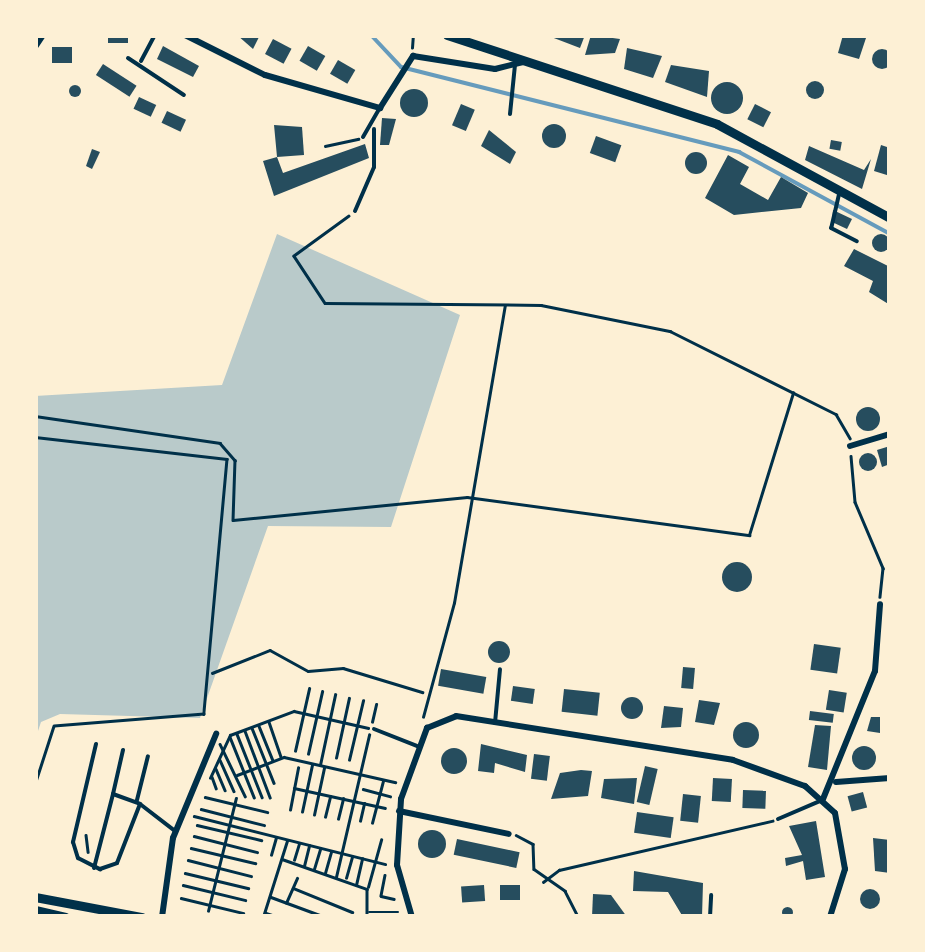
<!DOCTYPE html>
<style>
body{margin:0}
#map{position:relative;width:925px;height:952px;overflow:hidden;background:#fdf0d5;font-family:"Source Sans 3",sans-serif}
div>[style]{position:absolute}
.green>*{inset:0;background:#b9caca}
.stream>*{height:4px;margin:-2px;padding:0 2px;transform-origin:2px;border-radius:2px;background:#669bbc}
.building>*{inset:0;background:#264d5e;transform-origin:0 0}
.round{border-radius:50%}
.path>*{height:2.5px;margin:-1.25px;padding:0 1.25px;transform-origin:1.25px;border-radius:1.25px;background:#003049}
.service>*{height:4px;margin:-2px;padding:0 2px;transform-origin:2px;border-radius:2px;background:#003049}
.minor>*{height:6px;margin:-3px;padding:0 3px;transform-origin:3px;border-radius:3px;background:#003049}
.tertiary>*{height:9px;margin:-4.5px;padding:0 4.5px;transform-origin:4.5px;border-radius:4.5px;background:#003049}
span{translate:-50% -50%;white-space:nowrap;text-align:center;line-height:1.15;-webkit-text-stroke:8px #fdf0d5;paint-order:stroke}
.frame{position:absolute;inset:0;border:38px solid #fdf0d5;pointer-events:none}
</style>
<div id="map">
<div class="green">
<div style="clip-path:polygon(277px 234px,460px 315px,391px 527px,268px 526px,200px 718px,60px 714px,41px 722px,35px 740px,35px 396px,222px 385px)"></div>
</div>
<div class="stream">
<div style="left:371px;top:35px;width:44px;rotate:46.8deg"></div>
<div style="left:401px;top:67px;width:349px;rotate:14.1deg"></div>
<div style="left:739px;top:152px;width:172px;rotate:28.5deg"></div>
</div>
<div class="building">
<div style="left:108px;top:35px;width:20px;height:8px"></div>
<div style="clip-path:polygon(237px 35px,260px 35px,253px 49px)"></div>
<div style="clip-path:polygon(546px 35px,585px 35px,580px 48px)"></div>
<div style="clip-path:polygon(591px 35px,620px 39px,615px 53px,585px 55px)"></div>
<div style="clip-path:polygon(843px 35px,867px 35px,859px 59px,838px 53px)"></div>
<div style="left:273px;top:39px;width:21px;height:17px;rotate:28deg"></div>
<div style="clip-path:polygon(163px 46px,199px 66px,193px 77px,157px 59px)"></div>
<div style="left:308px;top:46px;width:20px;height:17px;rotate:30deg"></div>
<div style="left:52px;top:47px;width:20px;height:16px"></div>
<div style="clip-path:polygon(627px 48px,662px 56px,653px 78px,624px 69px)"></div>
<div class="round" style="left:872px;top:49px;width:20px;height:20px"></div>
<div style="left:338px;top:60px;width:20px;height:16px;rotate:30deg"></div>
<div style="left:103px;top:64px;width:40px;height:13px;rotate:33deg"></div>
<div style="clip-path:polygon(671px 65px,709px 71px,707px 97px,665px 82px)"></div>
<div class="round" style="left:806px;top:81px;width:18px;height:18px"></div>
<div class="round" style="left:711px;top:82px;width:32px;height:32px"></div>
<div class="round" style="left:69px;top:85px;width:12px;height:12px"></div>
<div class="round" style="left:400px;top:89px;width:28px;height:28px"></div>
<div style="left:139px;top:97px;width:19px;height:13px;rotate:25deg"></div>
<div style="left:461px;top:104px;width:15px;height:23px;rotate:23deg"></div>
<div style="left:755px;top:104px;width:18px;height:17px;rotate:27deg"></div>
<div style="left:167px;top:111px;width:21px;height:13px;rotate:25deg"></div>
<div style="clip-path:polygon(382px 118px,396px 119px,389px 145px,380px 145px)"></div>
<div class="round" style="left:542px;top:124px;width:24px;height:24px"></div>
<div style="clip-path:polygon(274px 125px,302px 127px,304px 155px,277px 157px)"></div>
<div style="clip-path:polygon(489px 130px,516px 152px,510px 164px,481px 146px)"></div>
<div style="left:596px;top:136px;width:27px;height:18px;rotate:20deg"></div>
<div style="left:831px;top:140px;width:11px;height:9px;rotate:10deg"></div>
<div style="clip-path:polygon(365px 144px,369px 158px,274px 196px,263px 161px,277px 157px,283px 173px)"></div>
<div style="clip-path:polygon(881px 145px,890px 148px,890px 176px,874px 171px)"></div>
<div style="clip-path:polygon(809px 146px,864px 170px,871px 159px,862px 189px,805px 160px)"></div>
<div style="clip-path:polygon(92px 149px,100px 152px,92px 169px,86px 166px)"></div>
<div class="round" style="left:685px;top:152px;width:22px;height:22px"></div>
<div style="clip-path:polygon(728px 155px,749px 167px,740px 184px,768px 200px,781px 177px,808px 193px,801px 208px,734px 215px,705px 198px)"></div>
<div style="clip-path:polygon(833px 210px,852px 219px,847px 229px,832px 222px)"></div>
<div class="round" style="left:872px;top:234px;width:18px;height:18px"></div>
<div style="clip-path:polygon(854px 249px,890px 267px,890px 305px,869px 292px,873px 281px,844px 266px)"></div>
<div class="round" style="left:856px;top:407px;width:24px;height:24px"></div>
<div style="clip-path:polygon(890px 446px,890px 464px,882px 467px,877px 450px)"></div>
<div class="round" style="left:859px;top:453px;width:18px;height:18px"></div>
<div class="round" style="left:722px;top:562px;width:30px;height:30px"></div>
<div class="round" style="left:488px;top:641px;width:22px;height:22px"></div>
<div style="left:814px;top:644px;width:27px;height:26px;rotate:8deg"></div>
<div style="left:683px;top:667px;width:12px;height:21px;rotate:5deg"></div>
<div style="left:441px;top:669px;width:46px;height:17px;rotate:10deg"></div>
<div style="left:513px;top:686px;width:22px;height:15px;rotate:8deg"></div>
<div style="left:564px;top:689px;width:36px;height:23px;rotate:6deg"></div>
<div style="left:829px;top:690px;width:18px;height:20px;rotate:9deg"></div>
<div class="round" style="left:621px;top:697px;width:22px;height:22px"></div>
<div style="clip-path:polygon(699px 700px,720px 703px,714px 725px,695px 722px)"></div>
<div style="clip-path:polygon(664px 706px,683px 708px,681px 727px,661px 728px)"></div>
<div style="left:810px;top:711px;width:24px;height:9px;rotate:7deg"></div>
<div style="clip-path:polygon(871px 717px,880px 717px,880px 733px,867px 731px)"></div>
<div class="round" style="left:733px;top:722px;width:26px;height:26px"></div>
<div style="clip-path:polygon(815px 725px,831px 726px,827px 770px,808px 767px)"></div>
<div style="clip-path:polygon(481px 744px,527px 755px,525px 772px,495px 763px,494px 773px,478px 771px)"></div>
<div class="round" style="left:852px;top:746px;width:24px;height:24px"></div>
<div class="round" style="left:441px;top:748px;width:26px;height:26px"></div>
<div style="left:534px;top:754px;width:16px;height:25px;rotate:7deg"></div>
<div style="left:645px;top:766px;width:13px;height:37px;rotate:13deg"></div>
<div style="clip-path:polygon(581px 770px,592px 771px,588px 796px,551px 799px,560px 773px)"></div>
<div style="clip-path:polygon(637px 778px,634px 804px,601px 798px,604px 779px)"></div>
<div style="left:713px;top:778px;width:19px;height:23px;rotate:3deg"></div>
<div style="left:743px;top:790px;width:23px;height:18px;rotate:2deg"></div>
<div style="left:863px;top:792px;width:16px;height:16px;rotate:75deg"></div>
<div style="left:683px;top:794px;width:18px;height:27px;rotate:6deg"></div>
<div style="left:637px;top:812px;width:37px;height:21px;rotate:8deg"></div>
<div style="clip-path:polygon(816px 821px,825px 877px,806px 880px,803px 861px,786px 866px,785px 858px,802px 855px,789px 826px)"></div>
<div class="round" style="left:418px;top:830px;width:28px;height:28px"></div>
<div style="clip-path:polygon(873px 838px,890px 840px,890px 873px,875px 871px)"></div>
<div style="left:457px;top:839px;width:64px;height:16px;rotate:12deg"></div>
<div style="clip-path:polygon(634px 871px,703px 883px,702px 917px,683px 917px,668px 892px,633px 891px)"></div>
<div style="left:484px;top:885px;width:16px;height:23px;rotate:86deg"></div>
<div style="left:520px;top:885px;width:15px;height:20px;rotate:90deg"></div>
<div class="round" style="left:860px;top:889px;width:20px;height:20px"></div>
<div style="clip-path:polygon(593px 894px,611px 895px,627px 917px,592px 917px)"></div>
<div class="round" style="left:781.5px;top:906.5px;width:11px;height:11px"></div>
</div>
<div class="path">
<div style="left:412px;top:48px;width:13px;rotate:-86deg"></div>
<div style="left:325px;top:146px;width:34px;rotate:-12deg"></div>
<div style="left:349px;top:216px;width:68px;rotate:144deg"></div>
<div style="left:294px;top:256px;width:56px;rotate:56.6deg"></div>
<div style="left:325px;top:303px;width:216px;rotate:0.5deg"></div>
<div style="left:541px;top:305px;width:132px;rotate:11.4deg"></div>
<div style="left:670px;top:331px;width:186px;rotate:26.6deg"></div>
<div style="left:836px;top:414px;width:28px;rotate:60deg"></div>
<div style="left:888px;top:262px;width:4px;rotate:-56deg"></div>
<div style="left:35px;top:416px;width:187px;rotate:8.3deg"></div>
<div style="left:220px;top:443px;width:23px;rotate:49deg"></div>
<div style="left:235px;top:460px;width:60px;rotate:91.9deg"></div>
<div style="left:233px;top:520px;width:235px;rotate:-5.6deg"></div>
<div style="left:467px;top:497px;width:285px;rotate:7.7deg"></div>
<div style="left:749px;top:535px;width:149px;rotate:-72.8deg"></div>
<div style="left:35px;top:437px;width:193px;rotate:6.5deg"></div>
<div style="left:227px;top:459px;width:256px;rotate:95.2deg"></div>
<div style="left:204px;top:714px;width:150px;rotate:175.4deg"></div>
<div style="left:54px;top:726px;width:62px;rotate:107.9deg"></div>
<div style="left:851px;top:456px;width:46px;rotate:85deg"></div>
<div style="left:855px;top:502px;width:72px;rotate:67deg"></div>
<div style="left:883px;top:568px;width:29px;rotate:96deg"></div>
<div style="left:212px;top:673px;width:62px;rotate:-21.6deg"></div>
<div style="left:270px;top:650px;width:43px;rotate:28.9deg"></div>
<div style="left:308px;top:671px;width:35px;rotate:-5deg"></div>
<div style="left:343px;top:668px;width:83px;rotate:16.9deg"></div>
<div style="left:423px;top:717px;width:118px;rotate:-74.8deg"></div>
<div style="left:454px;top:603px;width:301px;rotate:-80.3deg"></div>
<div style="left:269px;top:722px;width:37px;rotate:71deg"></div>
<div style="left:372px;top:722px;width:18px;rotate:-77deg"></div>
<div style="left:259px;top:726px;width:37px;rotate:68deg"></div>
<div style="left:252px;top:728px;width:59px;rotate:68.2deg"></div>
<div style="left:245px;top:731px;width:71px;rotate:69.3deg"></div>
<div style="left:237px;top:734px;width:68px;rotate:68.4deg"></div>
<div style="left:230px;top:737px;width:65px;rotate:68.2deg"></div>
<div style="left:220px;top:744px;width:58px;rotate:64.3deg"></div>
<div style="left:295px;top:751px;width:64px;rotate:-77.3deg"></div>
<div style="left:308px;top:754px;width:64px;rotate:-77.3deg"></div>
<div style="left:336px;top:758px;width:61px;rotate:-77.8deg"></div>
<div style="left:220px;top:760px;width:34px;rotate:66deg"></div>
<div style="left:349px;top:760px;width:61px;rotate:-76.7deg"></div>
<div style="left:320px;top:765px;width:72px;rotate:-77.9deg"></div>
<div style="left:216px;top:769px;width:23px;rotate:67deg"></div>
<div style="left:237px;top:775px;width:50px;rotate:-21deg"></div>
<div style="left:284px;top:757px;width:114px;rotate:12.7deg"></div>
<div style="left:212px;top:777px;width:12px;rotate:70deg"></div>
<div style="left:210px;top:778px;width:47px;rotate:-65.1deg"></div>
<div style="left:230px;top:735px;width:68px;rotate:-20.6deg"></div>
<div style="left:294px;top:711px;width:76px;rotate:12.9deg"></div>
<div style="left:294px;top:788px;width:93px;rotate:12.4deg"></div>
<div style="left:363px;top:789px;width:28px;rotate:15deg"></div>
<div style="left:205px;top:797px;width:64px;rotate:13.6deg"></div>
<div style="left:201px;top:809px;width:65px;rotate:14.3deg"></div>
<div style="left:290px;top:810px;width:43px;rotate:-79.2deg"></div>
<div style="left:302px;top:812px;width:48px;rotate:-78deg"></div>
<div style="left:314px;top:815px;width:48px;rotate:-78deg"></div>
<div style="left:194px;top:816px;width:197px;rotate:14.1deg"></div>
<div style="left:325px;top:817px;width:21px;rotate:-76deg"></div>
<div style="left:338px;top:819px;width:21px;rotate:-76deg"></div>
<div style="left:360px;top:821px;width:18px;rotate:-77deg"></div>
<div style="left:372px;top:823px;width:43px;rotate:-75.3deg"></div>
<div style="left:197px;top:825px;width:66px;rotate:13.2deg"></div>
<div style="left:86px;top:835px;width:17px;rotate:83deg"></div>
<div style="left:516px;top:835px;width:19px;rotate:28deg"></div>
<div style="left:533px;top:844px;width:25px;rotate:88deg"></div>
<div style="left:534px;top:869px;width:38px;rotate:35deg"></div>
<div style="left:565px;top:891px;width:29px;rotate:63deg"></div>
<div style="left:194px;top:836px;width:65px;rotate:14.3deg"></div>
<div style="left:191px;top:848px;width:66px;rotate:13.2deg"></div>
<div style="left:271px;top:855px;width:18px;rotate:-74deg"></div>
<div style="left:282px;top:859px;width:90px;rotate:19.4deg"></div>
<div style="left:367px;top:889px;width:28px;rotate:90deg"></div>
<div style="left:188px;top:860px;width:65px;rotate:14.3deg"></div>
<div style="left:294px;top:860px;width:17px;rotate:-73deg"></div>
<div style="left:304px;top:866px;width:21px;rotate:-76deg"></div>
<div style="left:314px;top:869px;width:21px;rotate:-73deg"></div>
<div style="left:185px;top:873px;width:65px;rotate:13.4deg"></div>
<div style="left:325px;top:873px;width:22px;rotate:-74deg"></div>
<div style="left:385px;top:875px;width:21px;rotate:101deg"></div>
<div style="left:381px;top:896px;width:13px;rotate:13deg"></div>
<div style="left:336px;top:877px;width:146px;rotate:-76.9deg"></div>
<div style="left:346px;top:878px;width:22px;rotate:-74deg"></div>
<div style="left:543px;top:882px;width:20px;rotate:-37deg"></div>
<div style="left:559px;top:870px;width:219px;rotate:-13deg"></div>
<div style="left:183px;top:885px;width:64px;rotate:13.6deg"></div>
<div style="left:356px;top:885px;width:27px;rotate:-77deg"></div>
<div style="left:368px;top:887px;width:49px;rotate:-74.5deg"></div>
<div style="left:293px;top:888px;width:64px;rotate:22.1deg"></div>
<div style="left:271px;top:897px;width:58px;rotate:20.3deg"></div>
<div style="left:181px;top:898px;width:64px;rotate:13.6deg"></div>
<div style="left:286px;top:903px;width:27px;rotate:-66deg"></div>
<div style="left:208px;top:911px;width:116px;rotate:-76.1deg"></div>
<div style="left:369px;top:912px;width:29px"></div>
<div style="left:266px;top:913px;width:13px;rotate:18deg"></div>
<div style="left:263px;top:917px;width:80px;rotate:-72.5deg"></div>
</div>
<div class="service">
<div style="left:128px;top:58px;width:67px;rotate:33.5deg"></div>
<div style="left:141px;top:61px;width:30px;rotate:-62deg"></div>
<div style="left:510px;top:114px;width:49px;rotate:-84.2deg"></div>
<div style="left:363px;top:137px;width:34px;rotate:-60deg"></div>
<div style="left:840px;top:190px;width:39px;rotate:103deg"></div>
<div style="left:831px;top:228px;width:29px;rotate:27deg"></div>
<div style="left:355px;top:211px;width:48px;rotate:-66.6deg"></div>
<div style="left:374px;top:167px;width:38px;rotate:-90deg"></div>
<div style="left:495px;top:723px;width:54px;rotate:-84.7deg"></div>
<div style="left:374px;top:729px;width:46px;rotate:21.6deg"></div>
<div style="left:96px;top:744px;width:101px;rotate:103.2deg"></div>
<div style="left:73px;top:842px;width:17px;rotate:73deg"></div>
<div style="left:78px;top:858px;width:25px;rotate:27deg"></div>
<div style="left:100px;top:869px;width:18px;rotate:-19deg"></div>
<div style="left:117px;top:863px;width:63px;rotate:-68.7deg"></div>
<div style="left:140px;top:804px;width:44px;rotate:37.6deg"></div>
<div style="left:123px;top:750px;width:45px;rotate:102.8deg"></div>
<div style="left:113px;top:794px;width:29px;rotate:20deg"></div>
<div style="left:137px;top:800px;width:45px;rotate:-76deg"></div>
<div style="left:778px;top:819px;width:46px;rotate:-23.2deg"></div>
<div style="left:94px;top:868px;width:76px;rotate:-75.6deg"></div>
<div style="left:710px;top:917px;width:22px;rotate:-87deg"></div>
</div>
<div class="minor">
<div style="left:185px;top:35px;width:89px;rotate:26.6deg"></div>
<div style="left:265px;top:75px;width:120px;rotate:16deg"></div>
<div style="left:380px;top:108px;width:62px;rotate:-57.6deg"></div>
<div style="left:413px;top:56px;width:83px;rotate:9deg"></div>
<div style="left:495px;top:69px;width:29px;rotate:-14deg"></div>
<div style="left:35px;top:47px;width:14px;rotate:-56deg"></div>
<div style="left:850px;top:446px;width:42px;rotate:-16.7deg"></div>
<div style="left:836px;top:782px;width:54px;rotate:-4.2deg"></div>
<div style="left:823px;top:799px;width:138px;rotate:-67.9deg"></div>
<div style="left:875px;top:671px;width:67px;rotate:-85.7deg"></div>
<div style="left:399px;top:811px;width:112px;rotate:11.8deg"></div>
<div style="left:162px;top:917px;width:80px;rotate:-82.1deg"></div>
<div style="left:173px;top:838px;width:113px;rotate:-67.5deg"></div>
<div style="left:412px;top:917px;width:54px;rotate:-106.1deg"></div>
<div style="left:397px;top:865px;width:66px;rotate:-86.5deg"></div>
<div style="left:401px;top:799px;width:76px;rotate:-69.9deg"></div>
<div style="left:427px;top:728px;width:31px;rotate:-22deg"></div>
<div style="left:456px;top:716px;width:280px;rotate:9deg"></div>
<div style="left:733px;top:760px;width:77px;rotate:19.9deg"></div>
<div style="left:805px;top:786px;width:40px;rotate:42deg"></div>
<div style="left:835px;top:813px;width:57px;rotate:79.9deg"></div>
<div style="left:845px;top:869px;width:50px;rotate:107.4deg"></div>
</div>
<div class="tertiary">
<div style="left:447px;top:35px;width:284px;rotate:18.2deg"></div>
<div style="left:717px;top:124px;width:197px;rotate:28.5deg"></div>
<div style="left:35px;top:897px;width:109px;rotate:10.6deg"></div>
<div style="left:35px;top:910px;width:31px;rotate:13deg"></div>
</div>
<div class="frame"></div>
</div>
